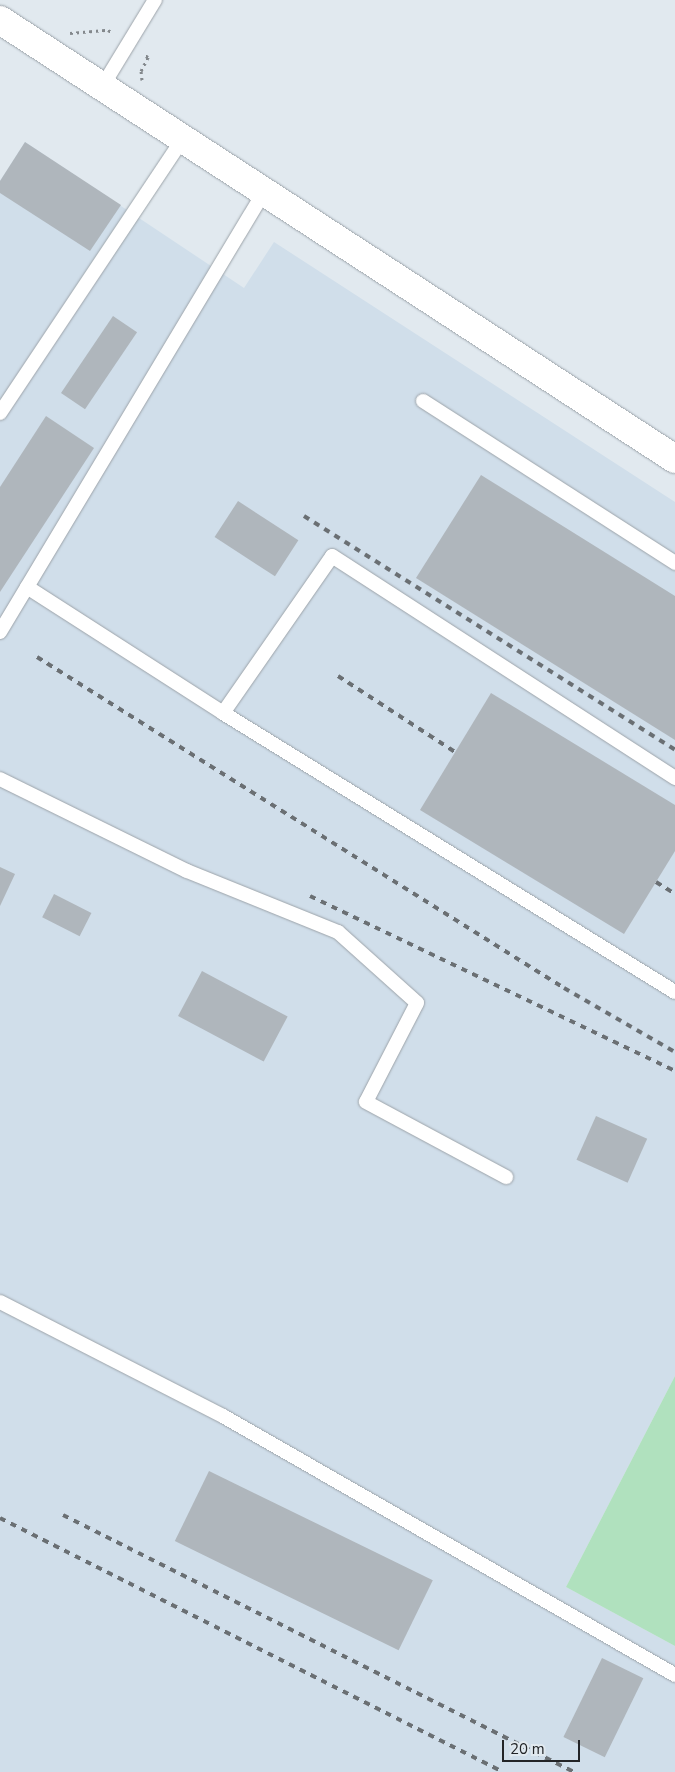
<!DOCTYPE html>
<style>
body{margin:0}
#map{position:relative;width:675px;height:1772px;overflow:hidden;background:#e1e9ef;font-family:"Nunito Sans",sans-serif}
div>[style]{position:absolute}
.built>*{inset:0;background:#d0deea}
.green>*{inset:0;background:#b0e1be}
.building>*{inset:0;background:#afb6bc;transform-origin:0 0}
.path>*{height:3px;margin-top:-1.5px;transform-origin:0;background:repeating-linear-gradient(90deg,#83888c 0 2.5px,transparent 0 6.5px)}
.roads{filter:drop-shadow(0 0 1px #9ca3a9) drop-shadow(0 0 1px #9ca3a9)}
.lane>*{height:14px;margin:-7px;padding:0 7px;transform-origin:7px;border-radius:7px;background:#fff}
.secondary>*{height:28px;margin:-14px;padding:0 14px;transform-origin:14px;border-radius:14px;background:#fff}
.rail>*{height:4px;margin-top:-2px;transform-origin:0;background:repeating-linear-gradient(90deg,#6a6f73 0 6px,transparent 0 12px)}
span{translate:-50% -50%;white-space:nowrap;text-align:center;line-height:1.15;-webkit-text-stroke:5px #e1e9ef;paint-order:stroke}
.scale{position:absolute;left:502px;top:1740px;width:78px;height:22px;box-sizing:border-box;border:2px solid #222427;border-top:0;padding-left:6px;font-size:15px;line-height:18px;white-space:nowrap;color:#222427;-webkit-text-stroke:4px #e1e9ef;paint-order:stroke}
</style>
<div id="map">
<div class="built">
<div style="clip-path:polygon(25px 142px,244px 288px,274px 242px,675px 502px,675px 1376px,566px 1587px,675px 1646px,675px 1772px,0 1772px,0 181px)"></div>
</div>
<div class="green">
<div style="clip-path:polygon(675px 1376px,675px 1646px,566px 1587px)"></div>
</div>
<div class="building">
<div style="clip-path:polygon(25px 142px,121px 205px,90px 251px,0 193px,0 181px)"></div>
<div style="left:113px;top:316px;width:29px;height:93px;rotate:34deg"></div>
<div style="clip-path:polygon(46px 416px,94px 448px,0 592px,0 487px)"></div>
<div style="clip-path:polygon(481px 475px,675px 596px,675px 740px,416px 578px)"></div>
<div style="left:238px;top:501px;width:72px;height:43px;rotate:33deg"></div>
<div style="clip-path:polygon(491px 693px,675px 805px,675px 851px,624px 934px,420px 810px)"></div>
<div style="clip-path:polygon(0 867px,15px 874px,0 906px)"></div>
<div style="left:54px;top:894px;width:42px;height:26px;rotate:27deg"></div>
<div style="left:202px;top:971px;width:97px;height:51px;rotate:28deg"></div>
<div style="left:596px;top:1116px;width:56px;height:48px;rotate:24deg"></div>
<div style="left:209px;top:1471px;width:249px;height:78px;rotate:26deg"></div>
<div style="left:602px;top:1658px;width:46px;height:88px;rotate:26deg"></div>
</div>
<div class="path">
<div style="left:70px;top:33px;width:38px;rotate:-5deg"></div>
<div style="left:108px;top:30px;width:6px;rotate:31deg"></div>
<div style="left:142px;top:80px;width:9px;rotate:-96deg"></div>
<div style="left:141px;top:71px;width:16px;rotate:-63deg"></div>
<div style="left:148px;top:57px;width:4px;rotate:-146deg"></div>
</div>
<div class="roads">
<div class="lane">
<div style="left:102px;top:87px;width:102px;rotate:-58.7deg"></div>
<div style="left:423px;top:401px;width:300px;rotate:32.7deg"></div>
<div style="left:0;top:413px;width:329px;rotate:-56.3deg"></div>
<div style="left:27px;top:587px;width:233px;rotate:32.7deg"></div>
<div style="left:223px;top:713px;width:531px;rotate:31.69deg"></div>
<div style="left:0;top:632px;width:513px;rotate:-59.04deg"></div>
<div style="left:223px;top:713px;width:191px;rotate:-55.2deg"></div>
<div style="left:332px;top:556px;width:409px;rotate:32.9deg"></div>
<div style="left:0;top:779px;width:208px;rotate:26.2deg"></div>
<div style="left:187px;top:871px;width:163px;rotate:22deg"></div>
<div style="left:338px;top:932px;width:106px;rotate:41.9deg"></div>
<div style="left:417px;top:1003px;width:111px;rotate:117.3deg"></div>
<div style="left:366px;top:1102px;width:159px;rotate:28.2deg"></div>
<div style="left:0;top:1302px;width:250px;rotate:27.1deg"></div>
<div style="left:223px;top:1416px;width:521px;rotate:29.81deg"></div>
</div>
<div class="secondary">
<div style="left:0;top:20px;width:805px;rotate:33.04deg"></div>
</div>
</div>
<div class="rail">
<div style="left:304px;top:516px;width:439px;rotate:32.2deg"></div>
<div style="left:37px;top:657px;width:622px;rotate:32.13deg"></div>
<div style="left:564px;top:988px;width:128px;rotate:30deg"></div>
<div style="left:338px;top:676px;width:140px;rotate:33deg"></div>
<div style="left:656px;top:882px;width:22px;rotate:32deg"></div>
<div style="left:310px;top:896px;width:405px;rotate:25.6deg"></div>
<div style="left:63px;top:1515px;width:572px;rotate:26.7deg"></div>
<div style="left:0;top:1518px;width:563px;rotate:26.79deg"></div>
</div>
<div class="scale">20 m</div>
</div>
